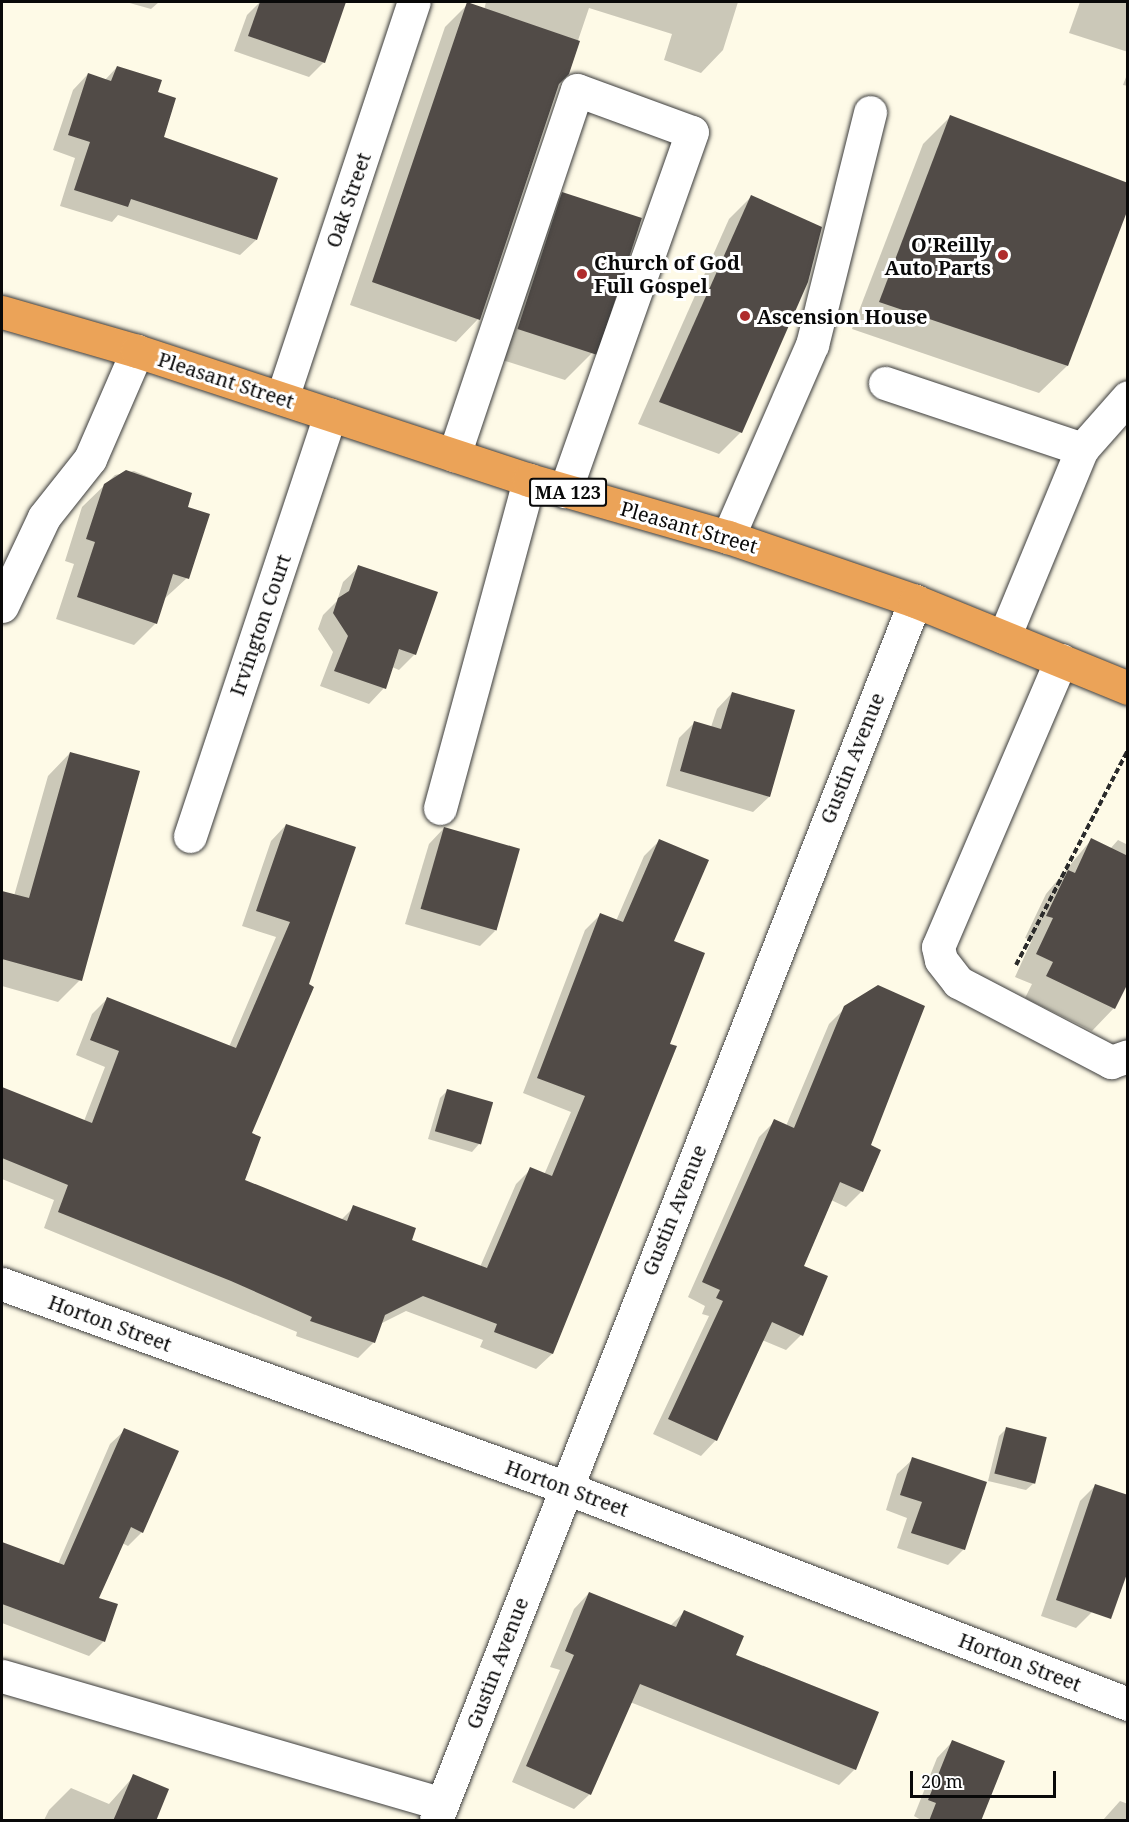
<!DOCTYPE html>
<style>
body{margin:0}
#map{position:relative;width:1129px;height:1822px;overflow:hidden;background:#fefae7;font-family:"Noto Serif",serif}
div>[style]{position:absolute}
.shadow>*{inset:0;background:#0003}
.building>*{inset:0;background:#514b47;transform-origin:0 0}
.path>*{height:4px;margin-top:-2px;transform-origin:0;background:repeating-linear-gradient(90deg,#2b2b2b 0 6px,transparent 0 9px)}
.roads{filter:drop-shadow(0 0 2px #3c3c3c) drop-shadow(0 0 2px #3c3c3c)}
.minor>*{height:33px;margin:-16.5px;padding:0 16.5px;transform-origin:16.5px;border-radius:16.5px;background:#fff}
.highway>*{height:33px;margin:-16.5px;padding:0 16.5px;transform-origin:16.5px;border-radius:16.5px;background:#eba358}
.dots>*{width:16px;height:16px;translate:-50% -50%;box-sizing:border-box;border:3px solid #fff;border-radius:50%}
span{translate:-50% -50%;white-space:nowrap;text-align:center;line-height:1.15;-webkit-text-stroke:6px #fff;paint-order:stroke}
.shield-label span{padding:2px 4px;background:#fff;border:2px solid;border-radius:4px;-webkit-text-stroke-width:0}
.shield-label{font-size:18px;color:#090909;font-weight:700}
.street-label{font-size:20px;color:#090909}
.poi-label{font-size:20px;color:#090909;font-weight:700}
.right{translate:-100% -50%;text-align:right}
.left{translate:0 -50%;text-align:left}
.frame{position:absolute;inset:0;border:3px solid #090909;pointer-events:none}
.scale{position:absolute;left:910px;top:1771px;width:146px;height:27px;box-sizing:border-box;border:3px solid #090909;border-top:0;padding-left:8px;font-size:18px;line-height:21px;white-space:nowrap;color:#090909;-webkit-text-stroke:4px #fff;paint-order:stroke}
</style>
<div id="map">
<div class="shadow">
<div style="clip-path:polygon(126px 2px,159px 2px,151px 9px)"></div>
<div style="clip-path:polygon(260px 2px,345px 2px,324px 62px,309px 77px,234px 51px,247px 15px)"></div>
<div style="clip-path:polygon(486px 2px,738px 2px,723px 50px,701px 73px,664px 60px,672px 34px,589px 8px,567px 73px,558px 83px,478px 319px,456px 342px,350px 305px,445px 27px,468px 4px,484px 10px)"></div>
<div style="clip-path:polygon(1080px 2px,1128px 2px,1128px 52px,1069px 33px)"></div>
<div style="clip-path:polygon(117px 67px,156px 93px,162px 138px,256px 240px,240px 255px,118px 215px,112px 222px,60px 206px,75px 158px,53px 150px,73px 90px,88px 74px,105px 80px)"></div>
<div style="clip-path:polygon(1128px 72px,1128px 86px,1123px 85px)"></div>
<div style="clip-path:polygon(950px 117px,1067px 366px,1039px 393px,852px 329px,923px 144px)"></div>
<div style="clip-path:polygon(563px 194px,593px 352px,565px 380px,490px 356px,535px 222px)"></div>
<div style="clip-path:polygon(751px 197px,741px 432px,719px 454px,638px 424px,729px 219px)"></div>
<div style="clip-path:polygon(134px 471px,190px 494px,186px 508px,187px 578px,163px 600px,156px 623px,134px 645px,56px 619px,74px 564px,65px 561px,82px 507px,115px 475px)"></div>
<div style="clip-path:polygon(359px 567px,415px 654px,399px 670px,392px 667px,384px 688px,369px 704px,320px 686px,333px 652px,318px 629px,323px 615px,337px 601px,343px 582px)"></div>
<div style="clip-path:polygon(732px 693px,769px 797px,753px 812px,666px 786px,679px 738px,695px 722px,711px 727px,717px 709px)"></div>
<div style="clip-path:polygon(70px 753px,80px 980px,58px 1002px,2px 986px,2px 892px,14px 896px,48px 776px)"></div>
<div style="clip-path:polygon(286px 825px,354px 848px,250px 1134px,243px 1180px,341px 1220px,354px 1207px,410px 1241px,480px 1267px,516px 1184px,531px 1169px,544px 1175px,571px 1112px,523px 1093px,585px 930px,600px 915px,616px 921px,644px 856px,659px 841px,672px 942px,668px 1044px,675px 1047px,552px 1354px,536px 1369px,480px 1347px,483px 1340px,406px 1311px,380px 1324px,373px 1343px,358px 1358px,296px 1336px,297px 1332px,44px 1228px,54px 1200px,2px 1179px,2px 1088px,84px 1121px,105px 1067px,76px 1055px,92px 1014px,107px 999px,229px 1047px,276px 937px,242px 926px,271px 841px)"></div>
<div style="clip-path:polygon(444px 828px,495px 931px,480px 946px,405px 924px,429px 844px)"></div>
<div style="clip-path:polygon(1091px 840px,1110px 849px,1118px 840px,1128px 845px,1128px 987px,1125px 985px,1114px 1008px,1092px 1031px,1025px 998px,1032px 984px,1015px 977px,1032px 940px,1025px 938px,1046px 894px)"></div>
<div style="clip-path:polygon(845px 1008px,869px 1146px,862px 1191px,846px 1207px,831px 1200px,802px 1267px,801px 1335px,786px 1350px,762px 1340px,716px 1440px,701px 1456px,653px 1434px,709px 1316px,702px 1314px,705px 1306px,688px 1297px,759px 1137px,775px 1121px,786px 1126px,829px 1024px)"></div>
<div style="clip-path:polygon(448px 1090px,479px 1144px,472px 1152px,428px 1139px,440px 1098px)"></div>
<div style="clip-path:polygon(1007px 1428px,1034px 1483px,1026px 1490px,988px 1481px,999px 1436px)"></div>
<div style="clip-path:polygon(125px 1430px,142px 1532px,128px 1546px,122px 1543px,97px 1599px,116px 1605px,103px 1642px,89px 1656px,2px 1623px,2px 1543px,58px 1564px,110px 1444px)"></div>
<div style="clip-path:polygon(913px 1459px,964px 1549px,948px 1565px,897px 1548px,907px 1518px,886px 1510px,897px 1474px)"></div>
<div style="clip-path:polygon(1095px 1486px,1092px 1612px,1076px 1628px,1041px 1616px,1080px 1501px)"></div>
<div style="clip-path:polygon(589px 1593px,670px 1626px,684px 1612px,855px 1769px,839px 1785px,630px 1702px,590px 1794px,574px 1809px,512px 1782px,560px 1670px,550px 1667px,574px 1609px)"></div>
<div style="clip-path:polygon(952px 1742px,980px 1820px,921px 1820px,914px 1816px,937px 1758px)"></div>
<div style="clip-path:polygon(134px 1776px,154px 1820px,44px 1820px,49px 1810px,71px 1788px,109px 1804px)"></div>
<div style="clip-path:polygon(1120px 1801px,1128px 1804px,1128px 1820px,1103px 1820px)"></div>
</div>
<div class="building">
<div style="clip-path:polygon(260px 2px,346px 2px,325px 63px,248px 36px)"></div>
<div style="clip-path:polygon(467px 2px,580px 41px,569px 74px,559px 84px,480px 320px,372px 282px)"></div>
<div style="clip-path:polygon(117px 66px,162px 80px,158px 92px,176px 98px,164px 137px,278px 178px,257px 240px,131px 199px,128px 207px,74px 190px,90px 142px,68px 135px,88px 73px,111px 81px)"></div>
<div style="clip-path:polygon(950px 115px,1128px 183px,1128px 209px,1068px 366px,879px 302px)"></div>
<div style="left:562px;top:192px;width:84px;height:144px;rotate:18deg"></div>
<div style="clip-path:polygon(751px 195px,822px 227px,808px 282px,742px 433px,659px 402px)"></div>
<div style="clip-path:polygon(126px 470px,192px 493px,188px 507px,210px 514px,189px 579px,173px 574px,157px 624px,77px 597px,95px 542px,86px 539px,104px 484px)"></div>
<div style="clip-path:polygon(358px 565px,438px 592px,416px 655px,399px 649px,386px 689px,334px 671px,348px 636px,333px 613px,338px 598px,349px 591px)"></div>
<div style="clip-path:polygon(732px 692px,795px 710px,770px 797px,680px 771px,694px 721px,721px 729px)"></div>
<div style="clip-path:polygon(70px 752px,140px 771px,82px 981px,2px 959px,2px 891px,29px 898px)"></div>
<div style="clip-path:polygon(286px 824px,356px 847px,309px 984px,314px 987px,252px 1133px,261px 1137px,245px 1180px,347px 1221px,353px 1205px,416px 1228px,412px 1240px,487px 1268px,530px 1167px,552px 1176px,585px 1096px,537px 1078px,600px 913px,623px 922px,659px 839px,709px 860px,674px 941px,705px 953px,670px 1044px,677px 1046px,553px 1354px,494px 1332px,497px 1324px,423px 1296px,385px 1315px,375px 1343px,310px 1321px,312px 1317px,231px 1281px,58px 1212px,68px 1185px,2px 1158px,2px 1087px,92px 1123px,119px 1051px,90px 1040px,107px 997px,236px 1048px,290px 922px,256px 911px)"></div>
<div style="left:444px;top:827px;width:79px;height:85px;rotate:16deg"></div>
<div style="clip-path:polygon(1091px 838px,1128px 856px,1128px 983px,1115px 1009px,1046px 976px,1053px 962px,1036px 954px,1053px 918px,1046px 916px,1068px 870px,1075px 873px)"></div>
<div style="clip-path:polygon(878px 985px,925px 1006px,871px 1145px,881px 1150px,863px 1192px,840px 1182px,804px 1266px,828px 1276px,803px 1336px,772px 1322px,717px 1441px,668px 1419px,723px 1301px,716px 1298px,720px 1290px,702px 1282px,774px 1119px,794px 1128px,844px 1006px)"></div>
<div style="left:447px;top:1089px;width:48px;height:44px;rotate:16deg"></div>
<div style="left:1006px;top:1427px;width:42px;height:48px;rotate:14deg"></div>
<div style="clip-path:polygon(124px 1428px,179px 1451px,143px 1533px,131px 1527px,99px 1598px,118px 1604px,105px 1642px,2px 1604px,2px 1542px,64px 1565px)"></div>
<div style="clip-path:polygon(912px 1457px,987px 1482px,965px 1550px,911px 1533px,922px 1502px,900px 1495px)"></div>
<div style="clip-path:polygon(1095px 1484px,1128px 1495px,1128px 1571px,1111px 1619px,1056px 1600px)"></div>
<div style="clip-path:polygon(589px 1592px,676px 1627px,684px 1610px,744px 1636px,736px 1655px,879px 1712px,856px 1770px,640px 1684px,591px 1795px,526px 1766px,574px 1655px,565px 1651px)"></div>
<div style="clip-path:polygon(952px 1740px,1005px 1761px,981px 1821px,929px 1821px,936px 1803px,928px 1800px)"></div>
<div style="clip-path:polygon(133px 1774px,169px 1789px,156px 1821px,113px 1821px)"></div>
</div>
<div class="path">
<div style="left:1016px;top:965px;width:242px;rotate:-62.5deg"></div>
</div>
<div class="roads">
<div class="minor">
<div style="left:885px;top:383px;width:208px;rotate:18.5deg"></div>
<div style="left:282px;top:398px;width:417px;rotate:-71.6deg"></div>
<div style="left:454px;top:455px;width:385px;rotate:-71.4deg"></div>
<div style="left:577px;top:90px;width:122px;rotate:20.1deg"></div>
<div style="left:692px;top:132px;width:381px;rotate:109.5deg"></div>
<div style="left:728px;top:537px;width:210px;rotate:-66.4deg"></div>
<div style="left:812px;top:345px;width:240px;rotate:-76deg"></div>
<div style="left:2px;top:606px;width:98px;rotate:-64.7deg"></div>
<div style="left:44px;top:517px;width:74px;rotate:-51.6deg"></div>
<div style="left:90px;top:459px;width:118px;rotate:-66.5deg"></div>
<div style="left:1004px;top:637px;width:204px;rotate:-67.5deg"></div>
<div style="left:1082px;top:449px;width:69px;rotate:-48.5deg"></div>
<div style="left:1061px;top:660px;width:312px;rotate:113.2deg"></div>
<div style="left:938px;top:947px;width:13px;rotate:77deg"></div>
<div style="left:941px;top:960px;width:28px;rotate:52deg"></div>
<div style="left:958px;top:982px;width:173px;rotate:27.6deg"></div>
<div style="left:1111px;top:1062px;width:18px;rotate:-19deg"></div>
<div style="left:440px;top:808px;width:340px;rotate:-74.8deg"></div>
<div style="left:190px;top:836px;width:444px;rotate:-71.6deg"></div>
<div style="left:2px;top:1284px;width:598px;rotate:19.86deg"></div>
<div style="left:564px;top:1487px;width:604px;rotate:21.04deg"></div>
<div style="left:2px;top:1676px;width:458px;rotate:16.2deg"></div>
<div style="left:436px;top:1820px;width:1310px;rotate:-68.55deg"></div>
</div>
<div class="highway">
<div style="left:2px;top:312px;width:141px;rotate:16.1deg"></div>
<div style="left:137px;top:351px;width:413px;rotate:18.2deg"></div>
<div style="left:529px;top:480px;width:207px;rotate:16deg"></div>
<div style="left:728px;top:537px;width:198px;rotate:18.9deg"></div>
<div style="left:915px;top:601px;width:230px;rotate:22.2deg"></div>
</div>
</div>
<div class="dots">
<div style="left:1003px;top:255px;background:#af2c2c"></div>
<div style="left:582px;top:274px;background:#af2c2c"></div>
<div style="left:745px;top:316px;background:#af2c2c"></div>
</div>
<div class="shield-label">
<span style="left:568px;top:492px">MA 123</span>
</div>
<div class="street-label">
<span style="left:348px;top:200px;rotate:-71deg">Oak Street</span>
<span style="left:226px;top:380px;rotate:18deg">Pleasant Street</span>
<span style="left:689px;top:527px;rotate:16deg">Pleasant Street</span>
<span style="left:260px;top:625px;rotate:-71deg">Irvington Court</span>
<span style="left:852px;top:758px;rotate:-68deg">Gustin Avenue</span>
<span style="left:674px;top:1210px;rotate:-68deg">Gustin Avenue</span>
<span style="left:110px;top:1323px;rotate:20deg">Horton Street</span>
<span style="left:567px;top:1488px;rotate:20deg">Horton Street</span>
<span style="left:1020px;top:1662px;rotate:21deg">Horton Street</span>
<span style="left:497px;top:1663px;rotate:-69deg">Gustin Avenue</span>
</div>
<div class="poi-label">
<span class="right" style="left:991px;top:256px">O'Reilly<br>Auto Parts</span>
<span class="left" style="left:594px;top:274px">Church of God<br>Full Gospel</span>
<span class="left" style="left:757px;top:316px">Ascension House</span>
</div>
<div class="frame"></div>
<div class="scale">20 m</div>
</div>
